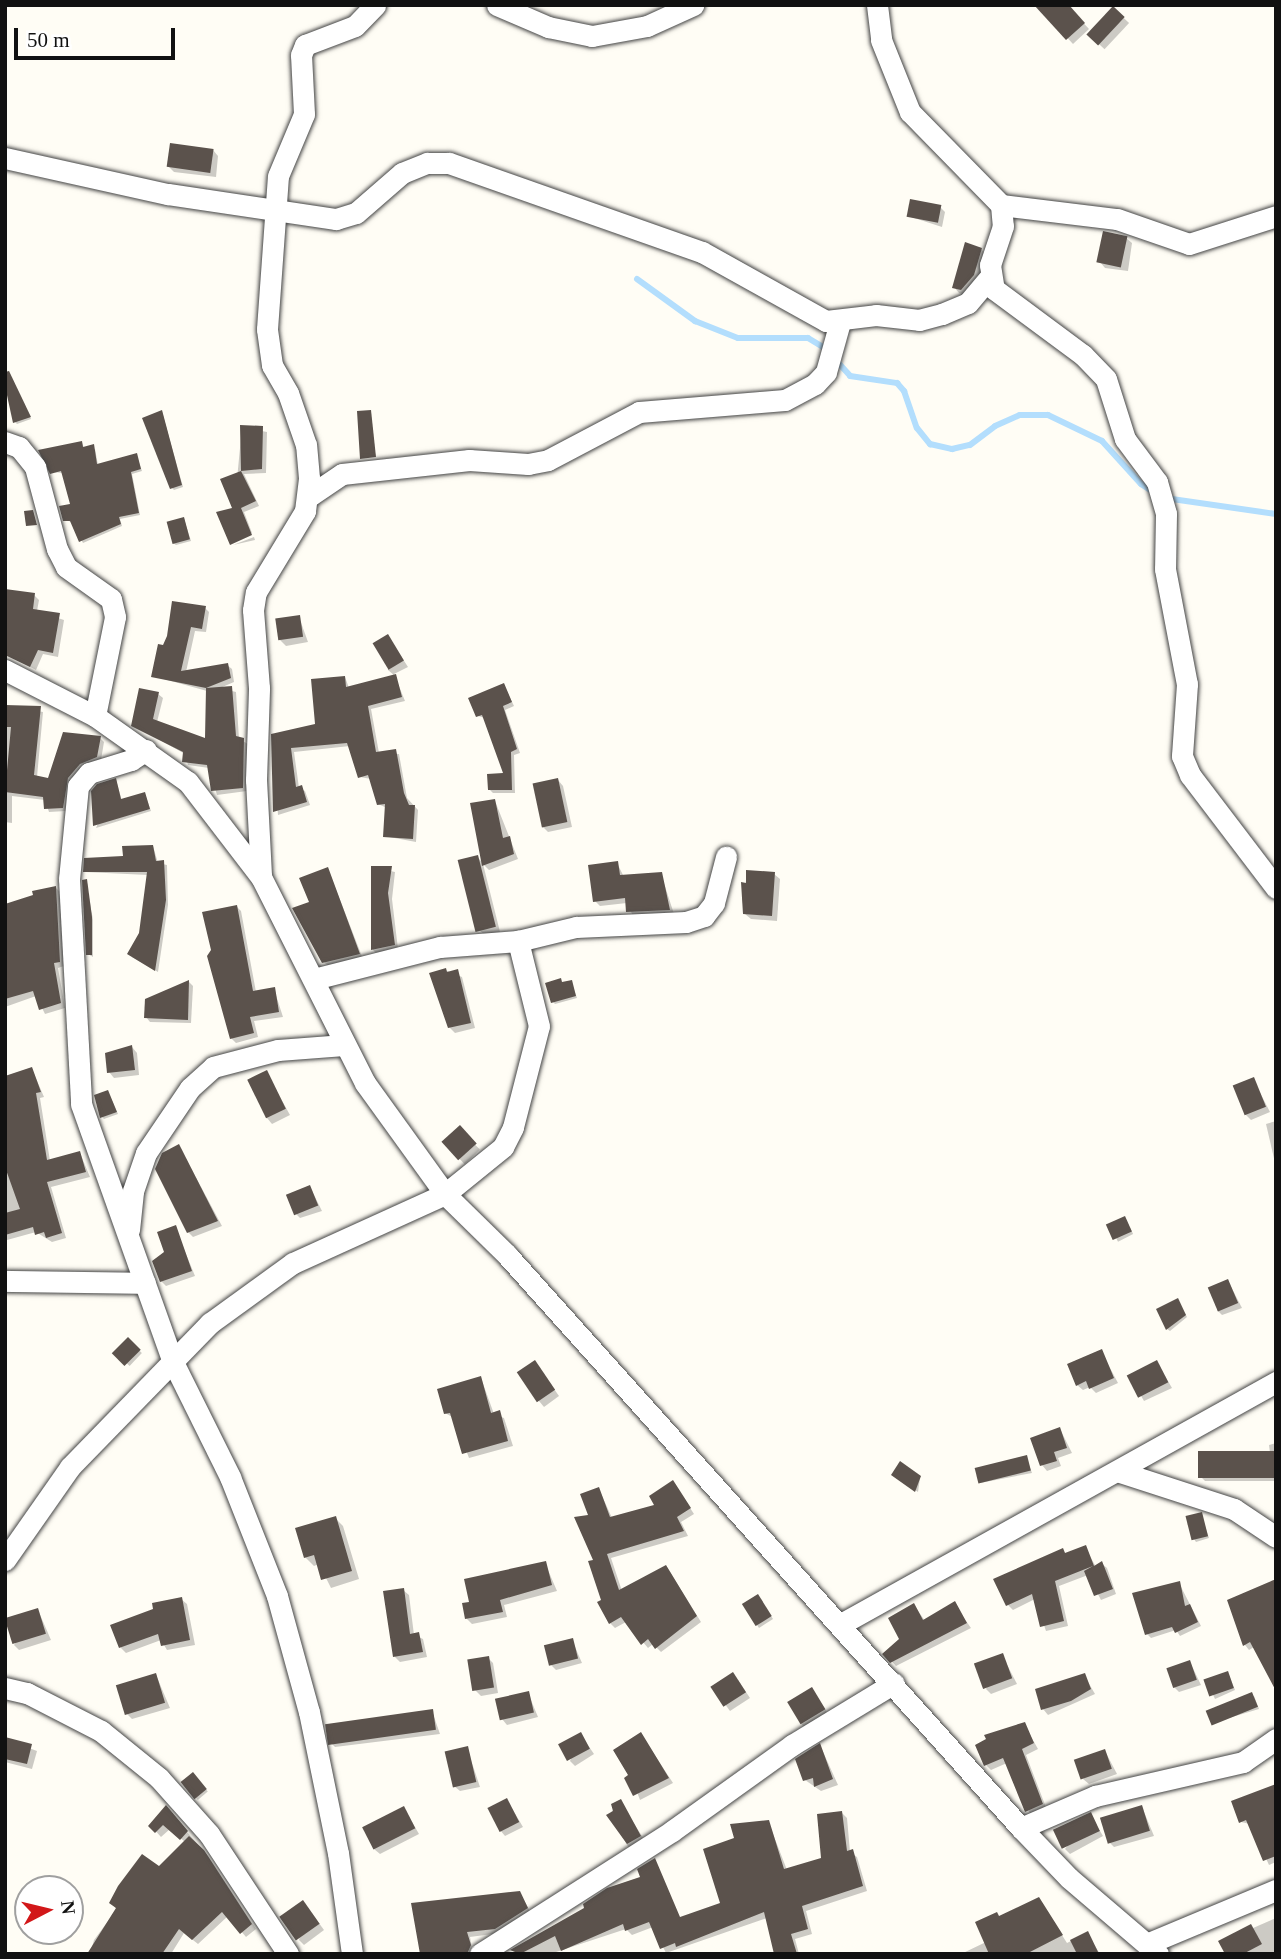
<!DOCTYPE html>
<style>
body{margin:0}
#map{position:relative;width:1281px;height:1959px;overflow:hidden;background:#fffdf5;font-family:"Times New Roman",serif}
div>[style]{position:absolute}
.shadow>*{inset:0;background:#0003;transform-origin:0 0}
.stream>*{height:6px;margin:-3px;padding:0 3px;transform-origin:3px;border-radius:3px;background:#b3defd}
.building>*{inset:0;background:#5b524c;transform-origin:0 0}
.roads{filter:drop-shadow(0 0 2px #444) drop-shadow(0 0 2px #444)}
.minor>*{height:21px;margin:-10.5px;padding:0 10.5px;transform-origin:10.5px;border-radius:10.5px;background:#fff}
span{translate:-50% -50%;white-space:nowrap;text-align:center;line-height:1.15;-webkit-text-stroke:7px #fff;paint-order:stroke}
.frame{position:absolute;inset:0;border:7px solid #111;pointer-events:none}
.north{position:absolute;left:14px;top:1875px;width:70px;height:70px;box-sizing:border-box;background:#fff;border:2px solid #a0a0a0;border-radius:50%;rotate:83deg;font-size:19px;font-weight:700;line-height:28px;text-align:center;color:#111}
.north::after{content:'';display:block;margin:auto;width:24px;height:32px;background:#d21719;clip-path:polygon(50% 0,100% 100%,50% 72%,0 100%)}
.scale{position:absolute;left:14px;top:28px;width:161px;height:32px;box-sizing:border-box;border:4px solid #111;border-top:0;padding-left:9px;font-size:21px;line-height:24px;white-space:nowrap;color:#111;-webkit-text-stroke:5px #fff;paint-order:stroke}
</style>
<div id="map">
<div class="shadow">
<div style="clip-path:polygon(1037px 5px,1067px 5px,1089px 29px,1073px 44px)"></div>
<div style="left:1113px;top:8px;width:22px;height:36px;rotate:43deg"></div>
<div style="clip-path:polygon(213px 150px,218px 156px,216px 177px,174px 172px,169px 167px)"></div>
<div style="clip-path:polygon(940px 207px,945px 212px,942px 227px,908px 216px)"></div>
<div style="clip-path:polygon(1126px 238px,1132px 243px,1128px 271px,1105px 268px,1100px 262px)"></div>
<div style="clip-path:polygon(981px 249px,986px 255px,979px 281px,967px 295px,959px 293px,954px 287px)"></div>
<div style="clip-path:polygon(9px 373px,31px 419px,17px 424px,15px 422px)"></div>
<div style="clip-path:polygon(162px 412px,183px 487px,174px 490px,172px 488px)"></div>
<div style="clip-path:polygon(242px 427px,267px 432px,266px 473px,244px 474px,259px 506px,244px 512px,252px 533px,231px 542px)"></div>
<div style="clip-path:polygon(82px 443px,84px 448px,95px 449px,98px 465px,136px 454px,142px 471px,132px 474px,140px 515px,120px 519px,122px 526px,83px 543px,72px 522px,65px 520px,72px 506px,63px 473px,52px 472px)"></div>
<div style="clip-path:polygon(184px 519px,191px 541px,176px 545px,173px 543px)"></div>
<div style="clip-path:polygon(254px 537px,255px 540px,233px 545px)"></div>
<div style="clip-path:polygon(5px 591px,34px 595px,39px 600px,37px 611px,64px 620px,58px 657px,43px 654px,36px 670px,11px 657px,15px 649px,5px 650px)"></div>
<div style="clip-path:polygon(205px 608px,209px 612px,206px 632px,195px 631px,186px 672px,227px 665px,232px 669px,234px 682px,220px 688px,236px 692px,239px 739px,248px 744px,247px 791px,217px 795px,209px 768px,188px 765px,185px 754px,133px 725px,158px 694px,163px 698px,157px 722px,207px 741px,207px 691px,153px 676px,164px 647px)"></div>
<div style="clip-path:polygon(299px 617px,308px 642px,286px 646px,280px 640px)"></div>
<div style="clip-path:polygon(388px 636px,408px 667px,394px 674px,405px 701px,371px 709px,379px 753px,399px 754px,407px 798px,418px 810px,416px 842px,384px 836px,387px 808px,378px 804px,371px 779px,360px 777px,350px 746px,294px 752px,299px 788px,305px 791px,310px 805px,278px 815px,272px 736px,317px 726px,345px 677px,349px 688px,395px 676px,388px 670px)"></div>
<div style="clip-path:polygon(504px 685px,514px 706px,505px 710px,520px 753px,514px 755px,515px 793px,493px 793px,490px 790px,505px 775px,485px 718px,478px 716px)"></div>
<div style="clip-path:polygon(5px 705px,43px 712px,37px 777px,50px 781px,100px 738px,104px 742px,101px 760px,66px 811px,49px 812px,45px 800px,12px 796px,12px 823px,5px 822px)"></div>
<div style="clip-path:polygon(116px 780px,122px 801px,145px 794px,151px 811px,96px 828px)"></div>
<div style="clip-path:polygon(558px 780px,563px 786px,572px 827px,548px 832px,543px 827px)"></div>
<div style="clip-path:polygon(495px 801px,518px 859px,489px 870px,483px 864px,500px 932px,485px 935px,479px 930px,477px 857px,483px 863px)"></div>
<div style="clip-path:polygon(153px 846px,158px 863px,167px 865px,168px 905px,158px 972px,132px 957px,141px 934px,148px 875px,85px 872px)"></div>
<div style="clip-path:polygon(617px 863px,624px 877px,661px 874px,674px 914px,633px 916px,627px 903px,600px 906px,595px 901px)"></div>
<div style="clip-path:polygon(372px 867px,395px 872px,392px 899px,398px 949px,377px 954px,373px 950px)"></div>
<div style="clip-path:polygon(328px 869px,363px 959px,329px 967px,324px 962px,311px 903px)"></div>
<div style="clip-path:polygon(748px 872px,774px 874px,780px 879px,777px 921px,751px 919px,745px 914px,742px 899px)"></div>
<div style="clip-path:polygon(86px 881px,93px 920px,93px 957px,88px 954px)"></div>
<div style="clip-path:polygon(56px 888px,60px 892px,64px 966px,58px 968px,65px 1008px,45px 1014px,36px 996px,5px 1007px,5px 966px)"></div>
<div style="clip-path:polygon(237px 907px,241px 911px,256px 992px,274px 989px,283px 1017px,254px 1021px,258px 1037px,236px 1043px,231px 1038px)"></div>
<div style="clip-path:polygon(445px 970px,462px 977px,475px 1028px,455px 1033px,449px 1027px)"></div>
<div style="clip-path:polygon(571px 981px,577px 998px,555px 1004px,553px 1002px)"></div>
<div style="clip-path:polygon(189px 982px,193px 986px,191px 1023px,150px 1022px,146px 1017px)"></div>
<div style="clip-path:polygon(132px 1047px,137px 1053px,139px 1075px,114px 1078px,109px 1072px)"></div>
<div style="clip-path:polygon(32px 1069px,44px 1097px,40px 1098px,50px 1161px,80px 1153px,90px 1177px,51px 1187px,66px 1238px,52px 1242px,36px 1232px,7px 1240px,5px 1255px,5px 1078px)"></div>
<div style="clip-path:polygon(266px 1072px,290px 1115px,272px 1124px,267px 1118px)"></div>
<div style="clip-path:polygon(1253px 1079px,1270px 1112px,1251px 1120px,1246px 1115px)"></div>
<div style="clip-path:polygon(109px 1094px,118px 1114px,104px 1119px,102px 1117px)"></div>
<div style="clip-path:polygon(1276px 1121px,1276px 1167px,1266px 1124px)"></div>
<div style="left:459px;top:1128px;width:30px;height:21px;rotate:46deg"></div>
<div style="clip-path:polygon(179px 1146px,222px 1226px,193px 1237px,188px 1232px)"></div>
<div style="clip-path:polygon(310px 1187px,322px 1211px,300px 1218px,295px 1213px)"></div>
<div style="left:1125px;top:1218px;width:18px;height:17px;rotate:63deg"></div>
<div style="clip-path:polygon(175px 1227px,195px 1276px,166px 1286px,161px 1281px,163px 1259px)"></div>
<div style="clip-path:polygon(1228px 1281px,1242px 1308px,1222px 1315px,1217px 1310px)"></div>
<div style="clip-path:polygon(1179px 1302px,1187px 1317px,1170px 1331px,1167px 1329px)"></div>
<div style="left:128px;top:1340px;width:19px;height:18px;rotate:43deg"></div>
<div style="clip-path:polygon(1101px 1351px,1118px 1383px,1096px 1393px,1090px 1387px,1083px 1390px,1077px 1385px)"></div>
<div style="clip-path:polygon(535px 1362px,559px 1396px,544px 1407px,539px 1401px)"></div>
<div style="clip-path:polygon(1157px 1362px,1172px 1388px,1144px 1401px,1129px 1375px)"></div>
<div style="clip-path:polygon(481px 1378px,494px 1414px,504px 1418px,513px 1446px,469px 1458px,454px 1418px,445px 1413px)"></div>
<div style="clip-path:polygon(1060px 1429px,1072px 1453px,1058px 1458px,1061px 1466px,1047px 1471px,1042px 1465px)"></div>
<div style="clip-path:polygon(1276px 1443px,1276px 1481px,1205px 1481px,1201px 1477px,1270px 1453px,1269px 1445px)"></div>
<div style="clip-path:polygon(1026px 1457px,1032px 1473px,980px 1483px)"></div>
<div style="clip-path:polygon(895px 1476px,920px 1478px,918px 1492px)"></div>
<div style="clip-path:polygon(673px 1482px,694px 1514px,681px 1522px,688px 1536px,611px 1558px,622px 1591px,670px 1572px,701px 1622px,661px 1652px,653px 1644px,648px 1648px,626px 1622px,615px 1628px,610px 1623px,590px 1516px,599px 1489px,612px 1518px,657px 1506px)"></div>
<div style="clip-path:polygon(1201px 1514px,1209px 1538px,1196px 1542px,1194px 1539px)"></div>
<div style="clip-path:polygon(335px 1518px,343px 1526px,359px 1579px,331px 1588px,319px 1564px,314px 1566px,305px 1557px)"></div>
<div style="clip-path:polygon(1085px 1547px,1096px 1567px,1102px 1564px,1107px 1568px,1116px 1594px,1101px 1600px,1088px 1575px,1059px 1586px,1068px 1626px,1046px 1631px,1035px 1599px,1013px 1610px,1008px 1605px,995px 1580px,1062px 1550px,1067px 1555px)"></div>
<div style="clip-path:polygon(545px 1563px,557px 1591px,504px 1605px,507px 1617px,472px 1624px,466px 1618px,471px 1603px)"></div>
<div style="clip-path:polygon(1179px 1583px,1201px 1626px,1180px 1636px,1176px 1630px,1151px 1638px,1147px 1634px)"></div>
<div style="clip-path:polygon(403px 1590px,409px 1595px,414px 1635px,423px 1639px,427px 1657px,400px 1662px,395px 1657px)"></div>
<div style="clip-path:polygon(181px 1599px,187px 1604px,195px 1645px,167px 1650px,161px 1640px,126px 1653px,121px 1648px,113px 1626px)"></div>
<div style="clip-path:polygon(760px 1599px,773px 1619px,759px 1628px,757px 1625px)"></div>
<div style="clip-path:polygon(1230px 1601px,1254px 1647px,1249px 1650px,1245px 1645px)"></div>
<div style="clip-path:polygon(954px 1604px,971px 1628px,896px 1666px,885px 1654px,901px 1639px,914px 1605px,925px 1621px)"></div>
<div style="clip-path:polygon(38px 1610px,51px 1640px,19px 1650px,14px 1645px)"></div>
<div style="clip-path:polygon(572px 1640px,582px 1663px,556px 1670px,550px 1664px)"></div>
<div style="clip-path:polygon(1002px 1655px,1017px 1684px,991px 1694px,986px 1689px)"></div>
<div style="clip-path:polygon(488px 1658px,493px 1663px,498px 1693px,481px 1696px,475px 1690px)"></div>
<div style="clip-path:polygon(1190px 1662px,1201px 1685px,1179px 1692px,1174px 1687px)"></div>
<div style="clip-path:polygon(156px 1675px,170px 1708px,132px 1719px,127px 1714px)"></div>
<div style="clip-path:polygon(1084px 1675px,1095px 1694px,1048px 1715px,1043px 1709px)"></div>
<div style="clip-path:polygon(1229px 1675px,1235px 1690px,1215px 1699px,1207px 1682px)"></div>
<div style="clip-path:polygon(738px 1680px,750px 1698px,730px 1711px,713px 1688px)"></div>
<div style="clip-path:polygon(812px 1689px,829px 1715px,807px 1729px,801px 1724px)"></div>
<div style="clip-path:polygon(528px 1693px,538px 1717px,507px 1725px,502px 1719px)"></div>
<div style="clip-path:polygon(1254px 1696px,1259px 1709px,1212px 1723px)"></div>
<div style="clip-path:polygon(432px 1711px,440px 1734px,335px 1747px,330px 1742px)"></div>
<div style="clip-path:polygon(1024px 1724px,1038px 1749px,1026px 1755px,1047px 1810px,1031px 1816px,1007px 1763px,991px 1770px,986px 1765px,987px 1736px)"></div>
<div style="clip-path:polygon(641px 1734px,673px 1783px,640px 1800px,631px 1776px)"></div>
<div style="clip-path:polygon(581px 1735px,594px 1754px,575px 1766px,570px 1761px)"></div>
<div style="clip-path:polygon(5px 1739px,37px 1751px,32px 1769px,5px 1762px)"></div>
<div style="clip-path:polygon(820px 1745px,838px 1785px,821px 1791px,805px 1780px)"></div>
<div style="clip-path:polygon(467px 1748px,480px 1787px,460px 1791px,454px 1786px)"></div>
<div style="clip-path:polygon(1105px 1751px,1117px 1774px,1089px 1784px,1083px 1779px)"></div>
<div style="left:193px;top:1774px;width:23px;height:13px;rotate:50deg"></div>
<div style="clip-path:polygon(1276px 1785px,1276px 1862px,1269px 1865px,1250px 1824px,1241px 1822px)"></div>
<div style="clip-path:polygon(507px 1800px,523px 1827px,505px 1836px,500px 1830px)"></div>
<div style="clip-path:polygon(620px 1801px,645px 1841px,629px 1848px,609px 1815px)"></div>
<div style="clip-path:polygon(1142px 1807px,1154px 1836px,1114px 1847px,1109px 1842px)"></div>
<div style="clip-path:polygon(166px 1808px,209px 1857px,256px 1929px,246px 1937px,228px 1916px,198px 1944px,184px 1933px,171px 1954px,90px 1954px,94px 1940px,117px 1909px,111px 1903px,159px 1869px,185px 1842px,170px 1829px,161px 1837px,151px 1826px)"></div>
<div style="clip-path:polygon(404px 1808px,419px 1834px,380px 1854px,374px 1849px)"></div>
<div style="clip-path:polygon(841px 1812px,847px 1818px,850px 1852px,857px 1857px,867px 1891px,806px 1911px,812px 1934px,795px 1939px,799px 1954px,775px 1954px,767px 1918px,666px 1953px,653px 1927px,632px 1935px,626px 1929px,550px 1954px,512px 1951px,642px 1878px,655px 1860px,680px 1921px,723px 1904px,736px 1839px,768px 1821px,787px 1870px,823px 1859px)"></div>
<div style="clip-path:polygon(1090px 1814px,1103px 1836px,1070px 1854px,1065px 1849px)"></div>
<div style="clip-path:polygon(520px 1893px,531px 1913px,500px 1933px,470px 1937px,473px 1954px,421px 1954px)"></div>
<div style="clip-path:polygon(1039px 1899px,1067px 1943px,1087px 1933px,1100px 1954px,961px 1954px,986px 1942px,1000px 1918px)"></div>
<div style="clip-path:polygon(308px 1908px,324px 1930px,304px 1945px,299px 1940px)"></div>
<div style="clip-path:polygon(1276px 1918px,1276px 1952px,1227px 1954px,1221px 1942px)"></div>
</div>
<div class="stream">
<div style="left:637px;top:279px;width:72px;rotate:35.9deg"></div>
<div style="left:695px;top:321px;width:46px;rotate:21.6deg"></div>
<div style="left:738px;top:338px;width:70px"></div>
<div style="left:808px;top:338px;width:23px;rotate:31deg"></div>
<div style="left:834px;top:358px;width:24px;rotate:48deg"></div>
<div style="left:850px;top:376px;width:48px;rotate:8.5deg"></div>
<div style="left:897px;top:383px;width:11px;rotate:49deg"></div>
<div style="left:904px;top:391px;width:39px;rotate:71deg"></div>
<div style="left:917px;top:428px;width:21px;rotate:51deg"></div>
<div style="left:930px;top:444px;width:23px;rotate:13deg"></div>
<div style="left:952px;top:449px;width:18px;rotate:-13deg"></div>
<div style="left:970px;top:445px;width:31px;rotate:-37deg"></div>
<div style="left:995px;top:426px;width:27px;rotate:-24deg"></div>
<div style="left:1020px;top:415px;width:28px"></div>
<div style="left:1048px;top:415px;width:60px;rotate:25.7deg"></div>
<div style="left:1102px;top:441px;width:58px;rotate:47.8deg"></div>
<div style="left:1141px;top:484px;width:17px;rotate:33deg"></div>
<div style="left:1165px;top:498px;width:112px;rotate:8.2deg"></div>
</div>
<div class="building">
<div style="clip-path:polygon(1034px 5px,1069px 5px,1085px 23px,1066px 40px)"></div>
<div style="left:1113px;top:6px;width:16px;height:39px;rotate:43deg"></div>
<div style="left:170px;top:143px;width:44px;height:24px;rotate:8deg"></div>
<div style="left:910px;top:199px;width:32px;height:18px;rotate:11deg"></div>
<div style="left:1103px;top:231px;width:25px;height:32px;rotate:12deg"></div>
<div style="clip-path:polygon(965px 242px,982px 248px,974px 275px,961px 290px,952px 288px)"></div>
<div style="clip-path:polygon(9px 371px,31px 417px,13px 423px,5px 386px,5px 372px)"></div>
<div style="clip-path:polygon(162px 410px,182px 485px,170px 489px,142px 418px)"></div>
<div style="clip-path:polygon(371px 410px,376px 457px,360px 459px,357px 411px)"></div>
<div style="clip-path:polygon(240px 425px,263px 426px,262px 469px,241px 471px,256px 501px,241px 508px,252px 535px,230px 545px,216px 512px,232px 508px,220px 479px,241px 471px)"></div>
<div style="clip-path:polygon(82px 441px,83px 447px,94px 444px,97px 464px,137px 453px,141px 469px,131px 472px,139px 513px,119px 517px,121px 524px,79px 542px,70px 521px,63px 521px,59px 506px,70px 504px,61px 471px,50px 474px,38px 450px)"></div>
<div style="clip-path:polygon(33px 510px,37px 525px,26px 526px,24px 511px)"></div>
<div style="left:184px;top:517px;width:23px;height:18px;rotate:75deg"></div>
<div style="clip-path:polygon(5px 589px,35px 593px,33px 609px,60px 613px,53px 653px,38px 650px,30px 667px,7px 656px)"></div>
<div style="clip-path:polygon(172px 601px,206px 606px,202px 629px,191px 627px,181px 671px,228px 663px,231px 678px,206px 688px,232px 686px,236px 736px,244px 738px,243px 788px,211px 791px,207px 765px,182px 762px,183px 752px,131px 726px,139px 688px,159px 692px,153px 719px,205px 738px,206px 688px,151px 677px,158px 644px,163px 645px,167px 636px)"></div>
<div style="left:300px;top:615px;width:22px;height:25px;rotate:82deg"></div>
<div style="left:388px;top:634px;width:31px;height:18px;rotate:59deg"></div>
<div style="clip-path:polygon(396px 674px,402px 697px,368px 706px,376px 752px,396px 749px,404px 793px,409px 805px,415px 805px,413px 839px,383px 837px,385px 804px,377px 805px,368px 775px,358px 778px,347px 743px,291px 748px,296px 787px,302px 785px,307px 802px,273px 812px,271px 734px,315px 724px,311px 679px,345px 676px,346px 687px)"></div>
<div style="clip-path:polygon(504px 683px,512px 702px,503px 706px,517px 749px,511px 752px,512px 790px,488px 790px,487px 774px,503px 773px,482px 715px,476px 717px,468px 698px)"></div>
<div style="clip-path:polygon(5px 705px,41px 706px,34px 775px,48px 778px,63px 732px,101px 736px,97px 757px,80px 764px,68px 778px,63px 808px,44px 809px,43px 797px,5px 792px,11px 727px,5px 727px)"></div>
<div style="clip-path:polygon(116px 778px,121px 799px,145px 792px,150px 809px,93px 826px,91px 791px,97px 784px)"></div>
<div style="left:558px;top:778px;width:45px;height:26px;rotate:78deg"></div>
<div style="clip-path:polygon(495px 799px,503px 838px,510px 836px,514px 854px,482px 866px,470px 803px)"></div>
<div style="clip-path:polygon(153px 845px,156px 861px,164px 860px,166px 900px,155px 971px,127px 954px,139px 933px,147px 872px,83px 872px,84px 858px,123px 856px,122px 846px)"></div>
<div style="left:478px;top:855px;width:74px;height:21px;rotate:76deg"></div>
<div style="clip-path:polygon(618px 861px,620px 875px,662px 872px,670px 910px,626px 912px,625px 898px,593px 902px,588px 865px)"></div>
<div style="clip-path:polygon(371px 866px,392px 866px,388px 893px,395px 945px,371px 950px)"></div>
<div style="clip-path:polygon(328px 867px,360px 954px,322px 963px,292px 908px,309px 902px,299px 878px)"></div>
<div style="clip-path:polygon(746px 870px,775px 872px,772px 916px,743px 914px,741px 882px,746px 883px)"></div>
<div style="clip-path:polygon(87px 879px,92px 917px,92px 955px,86px 955px,82px 880px)"></div>
<div style="clip-path:polygon(56px 886px,60px 962px,54px 963px,61px 1003px,39px 1010px,33px 991px,5px 999px,5px 904px,33px 895px,32px 891px)"></div>
<div style="clip-path:polygon(237px 905px,253px 991px,275px 987px,279px 1012px,250px 1017px,254px 1033px,230px 1039px,207px 956px,211px 950px,202px 912px)"></div>
<div style="clip-path:polygon(446px 968px,447px 972px,458px 969px,471px 1023px,448px 1028px,429px 973px)"></div>
<div style="clip-path:polygon(561px 978px,562px 982px,572px 980px,576px 996px,551px 1003px,545px 983px)"></div>
<div style="clip-path:polygon(189px 980px,188px 1020px,144px 1018px,145px 999px)"></div>
<div style="clip-path:polygon(132px 1045px,135px 1070px,107px 1073px,105px 1053px)"></div>
<div style="clip-path:polygon(32px 1067px,41px 1092px,36px 1093px,47px 1160px,80px 1151px,86px 1172px,47px 1182px,62px 1233px,46px 1238px,44px 1232px,35px 1235px,33px 1227px,5px 1235px,5px 1213px,20px 1209px,5px 1167px,5px 1076px)"></div>
<div style="left:267px;top:1070px;width:43px;height:22px;rotate:64deg"></div>
<div style="left:1254px;top:1077px;width:32px;height:23px;rotate:68deg"></div>
<div style="clip-path:polygon(108px 1090px,117px 1112px,100px 1118px,94px 1095px)"></div>
<div style="left:460px;top:1125px;width:25px;height:25px;rotate:48deg"></div>
<div style="clip-path:polygon(179px 1144px,218px 1221px,187px 1233px,155px 1169px,162px 1153px)"></div>
<div style="left:310px;top:1185px;width:22px;height:26px;rotate:68deg"></div>
<div style="left:1125px;top:1216px;width:17px;height:21px;rotate:66deg"></div>
<div style="clip-path:polygon(176px 1225px,192px 1271px,160px 1282px,152px 1261px,164px 1252px,157px 1232px)"></div>
<div style="left:1228px;top:1279px;width:26px;height:22px;rotate:67deg"></div>
<div style="clip-path:polygon(1178px 1298px,1186px 1315px,1166px 1330px,1156px 1309px)"></div>
<div style="left:128px;top:1337px;width:18px;height:23px;rotate:45deg"></div>
<div style="clip-path:polygon(1102px 1349px,1114px 1378px,1089px 1389px,1086px 1381px,1076px 1386px,1067px 1364px)"></div>
<div style="left:535px;top:1360px;width:36px;height:22px;rotate:56deg"></div>
<div style="left:1157px;top:1360px;width:25px;height:34px;rotate:63deg"></div>
<div style="clip-path:polygon(481px 1376px,491px 1413px,500px 1410px,508px 1441px,462px 1454px,450px 1413px,444px 1414px,437px 1389px)"></div>
<div style="clip-path:polygon(1060px 1427px,1067px 1448px,1054px 1452px,1057px 1461px,1040px 1466px,1030px 1438px)"></div>
<div style="left:1198px;top:1451px;width:78px;height:27px"></div>
<div style="left:1027px;top:1455px;width:16px;height:54px;rotate:76deg"></div>
<div style="clip-path:polygon(900px 1461px,921px 1476px,915px 1492px,891px 1475px)"></div>
<div style="clip-path:polygon(673px 1480px,691px 1508px,677px 1517px,684px 1531px,607px 1554px,619px 1590px,666px 1565px,697px 1616px,655px 1649px,648px 1639px,641px 1645px,621px 1617px,609px 1624px,597px 1602px,601px 1600px,588px 1561px,593px 1560px,574px 1517px,588px 1515px,580px 1494px,599px 1487px,610px 1517px,654px 1505px,649px 1496px)"></div>
<div style="left:1202px;top:1512px;width:25px;height:17px;rotate:76deg"></div>
<div style="clip-path:polygon(336px 1516px,352px 1571px,321px 1580px,314px 1555px,304px 1558px,295px 1528px)"></div>
<div style="clip-path:polygon(1086px 1545px,1094px 1566px,1102px 1561px,1113px 1589px,1094px 1596px,1084px 1571px,1093px 1566px,1055px 1581px,1064px 1621px,1040px 1627px,1032px 1594px,1006px 1606px,993px 1579px,1063px 1548px,1065px 1553px)"></div>
<div style="clip-path:polygon(546px 1561px,552px 1585px,500px 1600px,503px 1612px,465px 1619px,462px 1603px,469px 1602px,464px 1579px)"></div>
<div style="clip-path:polygon(1276px 1579px,1276px 1691px,1250px 1642px,1243px 1646px,1227px 1600px)"></div>
<div style="clip-path:polygon(1180px 1581px,1185px 1606px,1190px 1604px,1198px 1622px,1175px 1633px,1172px 1627px,1145px 1635px,1132px 1593px)"></div>
<div style="clip-path:polygon(404px 1588px,410px 1634px,419px 1632px,423px 1652px,393px 1657px,383px 1591px)"></div>
<div style="left:758px;top:1594px;width:26px;height:19px;rotate:58deg"></div>
<div style="clip-path:polygon(182px 1597px,190px 1640px,161px 1646px,158px 1634px,119px 1648px,110px 1625px,153px 1609px,152px 1603px)"></div>
<div style="clip-path:polygon(955px 1601px,967px 1623px,890px 1663px,882px 1654px,899px 1639px,888px 1618px,914px 1603px,923px 1620px)"></div>
<div style="left:38px;top:1608px;width:27px;height:35px;rotate:73deg"></div>
<div style="left:573px;top:1638px;width:21px;height:30px;rotate:76deg"></div>
<div style="left:1003px;top:1653px;width:27px;height:31px;rotate:70deg"></div>
<div style="left:489px;top:1656px;width:32px;height:22px;rotate:81deg"></div>
<div style="left:1190px;top:1660px;width:21px;height:25px;rotate:71deg"></div>
<div style="left:1228px;top:1671px;width:18px;height:26px;rotate:71deg"></div>
<div style="left:733px;top:1672px;width:24px;height:27px;rotate:57deg"></div>
<div style="left:156px;top:1673px;width:31px;height:42px;rotate:73deg"></div>
<div style="clip-path:polygon(1085px 1673px,1091px 1689px,1071px 1701px,1041px 1710px,1035px 1689px)"></div>
<div style="left:812px;top:1687px;width:26px;height:29px;rotate:59deg"></div>
<div style="left:529px;top:1691px;width:22px;height:35px;rotate:77deg"></div>
<div style="left:1252px;top:1692px;width:16px;height:50px;rotate:68deg"></div>
<div style="left:433px;top:1709px;width:21px;height:109px;rotate:82deg"></div>
<div style="clip-path:polygon(1025px 1722px,1034px 1743px,1022px 1749px,1043px 1804px,1025px 1812px,1003px 1758px,984px 1766px,975px 1745px,986px 1739px,984px 1735px)"></div>
<div style="left:581px;top:1732px;width:19px;height:26px;rotate:62deg"></div>
<div style="clip-path:polygon(641px 1732px,669px 1778px,633px 1796px,624px 1778px,628px 1775px,613px 1750px)"></div>
<div style="clip-path:polygon(5px 1737px,32px 1744px,27px 1764px,5px 1759px)"></div>
<div style="clip-path:polygon(820px 1743px,833px 1779px,814px 1787px,813px 1778px,803px 1781px,795px 1759px)"></div>
<div style="left:468px;top:1746px;width:37px;height:24px;rotate:77deg"></div>
<div style="left:1105px;top:1749px;width:21px;height:33px;rotate:71deg"></div>
<div style="left:193px;top:1772px;width:22px;height:16px;rotate:51deg"></div>
<div style="clip-path:polygon(1276px 1784px,1276px 1856px,1263px 1861px,1246px 1820px,1239px 1823px,1231px 1801px)"></div>
<div style="left:507px;top:1798px;width:27px;height:22px;rotate:63deg"></div>
<div style="clip-path:polygon(621px 1799px,641px 1836px,627px 1844px,606px 1815px,613px 1811px,611px 1804px)"></div>
<div style="clip-path:polygon(166px 1805px,188px 1831px,180px 1840px,163px 1825px,155px 1833px,148px 1826px)"></div>
<div style="left:1142px;top:1805px;width:27px;height:44px;rotate:73deg"></div>
<div style="left:404px;top:1806px;width:25px;height:47px;rotate:63deg"></div>
<div style="clip-path:polygon(842px 1811px,847px 1851px,853px 1849px,863px 1886px,802px 1906px,808px 1929px,791px 1934px,797px 1954px,774px 1954px,764px 1912px,676px 1947px,675px 1943px,660px 1949px,649px 1922px,625px 1931px,623px 1924px,561px 1951px,555px 1936px,520px 1954px,510px 1950px,584px 1908px,583px 1904px,607px 1888px,640px 1877px,637px 1869px,655px 1858px,680px 1917px,720px 1903px,703px 1849px,734px 1838px,730px 1824px,769px 1820px,784px 1869px,821px 1858px,817px 1814px)"></div>
<div style="left:1091px;top:1812px;width:21px;height:42px;rotate:65deg"></div>
<div style="clip-path:polygon(189px 1836px,204px 1850px,252px 1924px,240px 1934px,222px 1912px,192px 1940px,179px 1929px,162px 1954px,87px 1954px,116px 1908px,109px 1903px,118px 1886px,142px 1854px,159px 1866px)"></div>
<div style="clip-path:polygon(520px 1891px,528px 1908px,495px 1929px,467px 1932px,471px 1945px,467px 1954px,420px 1954px,411px 1903px)"></div>
<div style="clip-path:polygon(1039px 1897px,1063px 1935px,1026px 1954px,989px 1954px,975px 1922px,997px 1912px,999px 1916px)"></div>
<div style="left:303px;top:1900px;width:29px;height:29px;rotate:55deg"></div>
<div style="clip-path:polygon(1251px 1924px,1262px 1944px,1243px 1954px,1225px 1954px,1218px 1941px)"></div>
<div style="clip-path:polygon(1088px 1931px,1099px 1954px,1077px 1954px,1070px 1940px)"></div>
</div>
<div class="roads">
<div class="minor">
<div style="left:497px;top:5px;width:56px;rotate:23.3deg"></div>
<div style="left:548px;top:27px;width:45px;rotate:11.6deg"></div>
<div style="left:592px;top:36px;width:56px;rotate:-10.3deg"></div>
<div style="left:647px;top:26px;width:51px;rotate:-24.5deg"></div>
<div style="left:877px;top:5px;width:35px;rotate:83deg"></div>
<div style="left:881px;top:40px;width:78px;rotate:68.1deg"></div>
<div style="left:910px;top:112px;width:130px;rotate:45.6deg"></div>
<div style="left:1001px;top:205px;width:21px;rotate:85deg"></div>
<div style="left:1003px;top:226px;width:41px;rotate:108.4deg"></div>
<div style="left:990px;top:265px;width:24px;rotate:81deg"></div>
<div style="left:994px;top:289px;width:111px;rotate:36.6deg"></div>
<div style="left:1083px;top:355px;width:33px;rotate:46deg"></div>
<div style="left:1106px;top:379px;width:63px;rotate:72.4deg"></div>
<div style="left:1125px;top:439px;width:54px;rotate:53.3deg"></div>
<div style="left:1157px;top:482px;width:33px;rotate:74deg"></div>
<div style="left:1166px;top:514px;width:55px;rotate:91deg"></div>
<div style="left:1165px;top:569px;width:117px;rotate:79.2deg"></div>
<div style="left:1187px;top:684px;width:72px;rotate:94deg"></div>
<div style="left:1182px;top:756px;width:21px;rotate:67deg"></div>
<div style="left:1190px;top:775px;width:142px;rotate:52.7deg"></div>
<div style="left:5px;top:158px;width:167px;rotate:12.5deg"></div>
<div style="left:168px;top:194px;width:170px;rotate:8.5deg"></div>
<div style="left:336px;top:219px;width:21px;rotate:-17deg"></div>
<div style="left:356px;top:213px;width:61px;rotate:-41deg"></div>
<div style="left:402px;top:173px;width:27px;rotate:-22deg"></div>
<div style="left:427px;top:163px;width:22px"></div>
<div style="left:449px;top:163px;width:268px;rotate:19.4deg"></div>
<div style="left:702px;top:252px;width:142px;rotate:29.1deg"></div>
<div style="left:826px;top:321px;width:50px;rotate:-6.8deg"></div>
<div style="left:876px;top:315px;width:43px;rotate:6.6deg"></div>
<div style="left:919px;top:320px;width:24px;rotate:-15deg"></div>
<div style="left:942px;top:314px;width:28px;rotate:-23deg"></div>
<div style="left:968px;top:303px;width:33px;rotate:-50deg"></div>
<div style="left:1001px;top:205px;width:117px;rotate:6.9deg"></div>
<div style="left:1117px;top:219px;width:76px;rotate:19.1deg"></div>
<div style="left:1189px;top:244px;width:91px;rotate:-17.8deg"></div>
<div style="left:5px;top:442px;width:15px;rotate:20deg"></div>
<div style="left:19px;top:447px;width:26px;rotate:51deg"></div>
<div style="left:35px;top:467px;width:85px;rotate:75deg"></div>
<div style="left:57px;top:549px;width:20px;rotate:63deg"></div>
<div style="left:66px;top:567px;width:55px;rotate:35.4deg"></div>
<div style="left:111px;top:599px;width:18px;rotate:77deg"></div>
<div style="left:115px;top:617px;width:101px;rotate:101.4deg"></div>
<div style="left:308px;top:497px;width:41px;rotate:-34.1deg"></div>
<div style="left:342px;top:474px;width:128px;rotate:-6.3deg"></div>
<div style="left:469px;top:460px;width:59px;rotate:3.9deg"></div>
<div style="left:528px;top:464px;width:20px;rotate:-11deg"></div>
<div style="left:548px;top:460px;width:103px;rotate:-27.8deg"></div>
<div style="left:639px;top:412px;width:146px;rotate:-4.7deg"></div>
<div style="left:785px;top:400px;width:34px;rotate:-28deg"></div>
<div style="left:815px;top:384px;width:16px;rotate:-47deg"></div>
<div style="left:826px;top:372px;width:52px;rotate:-74.4deg"></div>
<div style="left:5px;top:670px;width:101px;rotate:27.1deg"></div>
<div style="left:95px;top:716px;width:114px;rotate:35.4deg"></div>
<div style="left:188px;top:782px;width:120px;rotate:52.5deg"></div>
<div style="left:261px;top:877px;width:231px;rotate:63.2deg"></div>
<div style="left:365px;top:1083px;width:137px;rotate:54.2deg"></div>
<div style="left:445px;top:1194px;width:87px;rotate:44.5deg"></div>
<div style="left:507px;top:1255px;width:770px;rotate:48.11deg"></div>
<div style="left:1021px;top:1828px;width:69px;rotate:46.2deg"></div>
<div style="left:1069px;top:1878px;width:117px;rotate:40.5deg"></div>
<div style="left:146px;top:750px;width:18px;rotate:146deg"></div>
<div style="left:131px;top:760px;width:44px;rotate:162.8deg"></div>
<div style="left:89px;top:773px;width:17px;rotate:130deg"></div>
<div style="left:78px;top:786px;width:93px;rotate:95.5deg"></div>
<div style="left:69px;top:879px;width:225px;rotate:86.9deg"></div>
<div style="left:81px;top:1104px;width:272px;rotate:70.4deg"></div>
<div style="left:172px;top:1360px;width:131px;rotate:63.6deg"></div>
<div style="left:230px;top:1477px;width:128px;rotate:68.4deg"></div>
<div style="left:277px;top:1596px;width:120px;rotate:74.6deg"></div>
<div style="left:309px;top:1712px;width:144px;rotate:78.4deg"></div>
<div style="left:338px;top:1853px;width:102px;rotate:82.1deg"></div>
<div style="left:261px;top:875px;width:95px;rotate:-93deg"></div>
<div style="left:256px;top:780px;width:92px;rotate:-88.1deg"></div>
<div style="left:259px;top:688px;width:78px;rotate:-94.4deg"></div>
<div style="left:253px;top:610px;width:18px;rotate:-81deg"></div>
<div style="left:256px;top:592px;width:95px;rotate:-58.8deg"></div>
<div style="left:305px;top:511px;width:33px;rotate:-83deg"></div>
<div style="left:309px;top:478px;width:33px;rotate:-95deg"></div>
<div style="left:306px;top:445px;width:55px;rotate:-109.1deg"></div>
<div style="left:288px;top:393px;width:32px;rotate:-120deg"></div>
<div style="left:272px;top:365px;width:36px;rotate:-98deg"></div>
<div style="left:267px;top:329px;width:153px;rotate:-85.9deg"></div>
<div style="left:278px;top:176px;width:67px;rotate:-67.2deg"></div>
<div style="left:304px;top:114px;width:59px;rotate:-92.9deg"></div>
<div style="left:301px;top:55px;width:11px;rotate:-68deg"></div>
<div style="left:305px;top:45px;width:53px;rotate:-20.8deg"></div>
<div style="left:355px;top:26px;width:29px;rotate:-46deg"></div>
<div style="left:314px;top:979px;width:130px;rotate:-14.3deg"></div>
<div style="left:440px;top:947px;width:78px;rotate:-4.4deg"></div>
<div style="left:518px;top:941px;width:60px;rotate:-13.6deg"></div>
<div style="left:576px;top:927px;width:110px;rotate:-2.6deg"></div>
<div style="left:686px;top:922px;width:19px;rotate:-18deg"></div>
<div style="left:704px;top:916px;width:16px;rotate:-52deg"></div>
<div style="left:714px;top:903px;width:48px;rotate:-75.4deg"></div>
<div style="left:129px;top:1230px;width:39px;rotate:-84deg"></div>
<div style="left:133px;top:1191px;width:40px;rotate:-71.1deg"></div>
<div style="left:146px;top:1153px;width:78px;rotate:-55.9deg"></div>
<div style="left:190px;top:1088px;width:31px;rotate:-42deg"></div>
<div style="left:213px;top:1067px;width:67px;rotate:-14.7deg"></div>
<div style="left:278px;top:1050px;width:66px;rotate:-4.3deg"></div>
<div style="left:5px;top:1281px;width:140px;rotate:0.8deg"></div>
<div style="left:1120px;top:1472px;width:120px;rotate:18deg"></div>
<div style="left:1234px;top:1509px;width:50px;rotate:33.7deg"></div>
<div style="left:5px;top:1560px;width:113px;rotate:-55deg"></div>
<div style="left:70px;top:1467px;width:201px;rotate:-45.8deg"></div>
<div style="left:210px;top:1323px;width:102px;rotate:-35.9deg"></div>
<div style="left:293px;top:1263px;width:167px;rotate:-24.4deg"></div>
<div style="left:445px;top:1194px;width:75px;rotate:-39deg"></div>
<div style="left:503px;top:1147px;width:22px;rotate:-63deg"></div>
<div style="left:513px;top:1127px;width:104px;rotate:-75.6deg"></div>
<div style="left:539px;top:1026px;width:88px;rotate:-103.9deg"></div>
<div style="left:841px;top:1624px;width:498px;rotate:-29.1deg"></div>
<div style="left:5px;top:1688px;width:23px;rotate:13deg"></div>
<div style="left:27px;top:1693px;width:83px;rotate:27.2deg"></div>
<div style="left:101px;top:1731px;width:75px;rotate:39deg"></div>
<div style="left:159px;top:1778px;width:75px;rotate:48.2deg"></div>
<div style="left:209px;top:1834px;width:144px;rotate:56.6deg"></div>
<div style="left:1021px;top:1828px;width:81px;rotate:-23.4deg"></div>
<div style="left:1095px;top:1796px;width:152px;rotate:-12.9deg"></div>
<div style="left:1243px;top:1762px;width:40px;rotate:-34.9deg"></div>
<div style="left:1149px;top:1943px;width:138px;rotate:-22.7deg"></div>
<div style="left:480px;top:1954px;width:228px;rotate:-32.6deg"></div>
<div style="left:672px;top:1831px;width:148px;rotate:-35.6deg"></div>
<div style="left:792px;top:1745px;width:119px;rotate:-31.3deg"></div>
</div>
</div>
<div class="frame"></div>
<div class="north">N</div>
<div class="scale">50 m</div>
</div>
